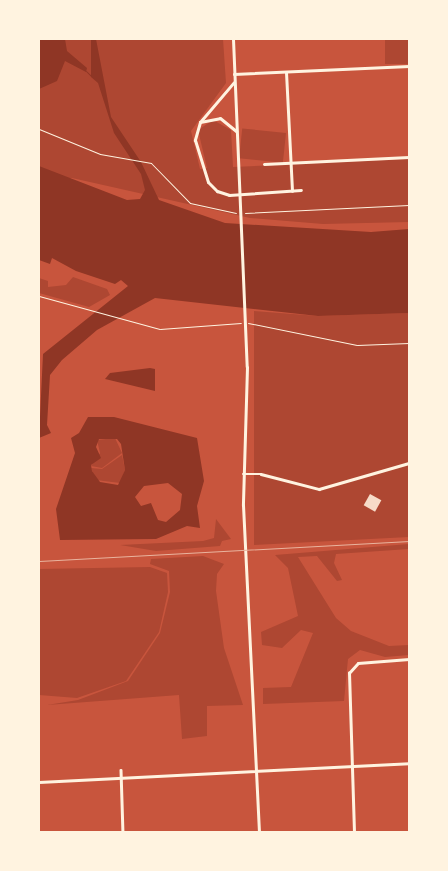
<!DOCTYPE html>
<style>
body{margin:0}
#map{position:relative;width:448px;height:871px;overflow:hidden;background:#c8553d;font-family:"Exo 2",sans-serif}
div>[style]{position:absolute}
.green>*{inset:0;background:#ae4732;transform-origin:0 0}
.water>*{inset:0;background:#8f3625}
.stream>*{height:1px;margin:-0.5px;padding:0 0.5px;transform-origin:0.5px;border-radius:0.5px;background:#8f3625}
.building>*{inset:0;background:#f7dbc8;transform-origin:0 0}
.path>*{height:1px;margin:-0.5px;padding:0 0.5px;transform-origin:0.5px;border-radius:0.5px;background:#fff3e0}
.minor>*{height:2.5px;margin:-1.25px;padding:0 1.25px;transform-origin:1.25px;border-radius:1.25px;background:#fff3e0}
.tertiary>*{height:3px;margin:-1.5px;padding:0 1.5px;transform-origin:1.5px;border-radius:1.5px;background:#fff3e0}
.secondary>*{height:3px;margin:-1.5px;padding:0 1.5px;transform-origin:1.5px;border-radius:1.5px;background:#fff3e0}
.rail>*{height:1px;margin:-0.5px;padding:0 0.5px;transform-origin:0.5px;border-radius:0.5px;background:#e9b49f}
span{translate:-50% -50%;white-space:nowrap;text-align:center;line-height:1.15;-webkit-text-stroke:4px #fff3e0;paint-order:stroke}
.frame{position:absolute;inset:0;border:40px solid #fff3e0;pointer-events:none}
</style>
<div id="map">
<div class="green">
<div style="clip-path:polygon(39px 39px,223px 39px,226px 83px,191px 131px,200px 169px,207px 168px,198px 130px,213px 120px,231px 130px,233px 167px,409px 159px,409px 222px,323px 224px,250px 218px,72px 178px,39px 179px)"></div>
<div style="left:385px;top:39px;width:24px;height:25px"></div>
<div style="left:286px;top:133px;width:30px;height:44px;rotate:96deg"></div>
<div style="clip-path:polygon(73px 277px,107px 289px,110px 295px,89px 307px,39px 293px,39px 278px,48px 281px,48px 287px,66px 285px)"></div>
<div style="clip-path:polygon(254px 311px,318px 316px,409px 313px,409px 537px,254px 545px)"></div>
<div style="clip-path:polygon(115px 438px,122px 453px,102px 468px,91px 466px,100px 453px,97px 440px)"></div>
<div style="clip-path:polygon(122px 455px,125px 470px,120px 483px,96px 480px,91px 468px,102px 469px)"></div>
<div style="clip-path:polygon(216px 519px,231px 539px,222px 541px,220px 546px,156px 551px,120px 545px,203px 541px,214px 538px)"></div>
<div style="clip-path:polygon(409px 544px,409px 549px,336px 554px,334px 563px,342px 580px,337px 581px,317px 556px,298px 557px,336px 618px,351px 631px,389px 646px,409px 645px,409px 655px,385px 657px,360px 650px,348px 659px,344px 701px,263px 704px,263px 688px,291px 687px,313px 633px,301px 630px,282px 648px,262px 645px,261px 632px,298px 616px,288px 568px,275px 555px)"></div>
<div style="clip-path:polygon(203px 556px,224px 564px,217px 574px,216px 591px,224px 648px,243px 705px,207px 706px,207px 736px,182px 739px,179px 695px,47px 705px,78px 700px,128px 681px,160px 633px,170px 592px,169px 571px,150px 564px,151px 559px)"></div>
<div style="clip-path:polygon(150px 567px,167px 573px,168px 592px,159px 632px,126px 681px,77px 698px,39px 695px,39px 569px)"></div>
</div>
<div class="water">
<div style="clip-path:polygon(39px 39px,65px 39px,67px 51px,87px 68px,86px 72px,65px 61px,57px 81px,39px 89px)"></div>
<div style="clip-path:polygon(91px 39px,96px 39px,111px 117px,141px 162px,159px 200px,225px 223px,371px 232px,409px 229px,409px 313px,318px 316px,155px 298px,97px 330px,62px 360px,50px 375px,47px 425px,51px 433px,39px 438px,43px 354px,128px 286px,121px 280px,115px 284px,76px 271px,52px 258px,50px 264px,39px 260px,39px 166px,127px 200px,140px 199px,145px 190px,141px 174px,114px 133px,98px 83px,91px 77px)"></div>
<div style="clip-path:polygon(150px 368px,155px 369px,155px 391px,105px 379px,110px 373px)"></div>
<div style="clip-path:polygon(evenodd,88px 417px,114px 417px,197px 438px,204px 481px,197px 506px,200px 528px,187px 526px,156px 539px,60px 540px,56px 509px,75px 453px,71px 438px,79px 433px,88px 417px,99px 439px,117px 439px,121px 444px,125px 470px,118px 485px,100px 482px,92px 471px,91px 465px,101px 458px,96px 447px,99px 439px,88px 417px,168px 483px,182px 494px,180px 510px,166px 522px,158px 520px,151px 503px,141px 506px,135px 497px,144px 486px,168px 483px)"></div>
</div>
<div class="stream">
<div style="left:86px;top:71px;width:7px;rotate:45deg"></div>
</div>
<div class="building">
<div style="left:370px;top:494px;width:13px;height:13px;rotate:29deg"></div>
</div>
<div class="path">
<div style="left:39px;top:129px;width:66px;rotate:22.3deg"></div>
<div style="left:100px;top:154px;width:52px;rotate:10deg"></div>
<div style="left:151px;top:163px;width:56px;rotate:45.7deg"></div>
<div style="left:190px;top:203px;width:47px;rotate:12.3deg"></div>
<div style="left:245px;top:213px;width:164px;rotate:-2.8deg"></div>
<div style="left:39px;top:296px;width:125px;rotate:15.3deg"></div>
<div style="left:160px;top:329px;width:81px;rotate:-4.2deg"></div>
<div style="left:248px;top:323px;width:111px;rotate:11.4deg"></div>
<div style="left:357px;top:345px;width:52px;rotate:-2.2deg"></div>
</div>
<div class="minor">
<div style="left:234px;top:74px;width:175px;rotate:-2.6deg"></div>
<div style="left:243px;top:474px;width:18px"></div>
<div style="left:261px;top:474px;width:60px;rotate:14.5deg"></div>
<div style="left:319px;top:489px;width:94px;rotate:-16.1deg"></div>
<div style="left:121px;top:770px;width:62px;rotate:88.2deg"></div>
<div style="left:39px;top:782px;width:370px;rotate:-2.9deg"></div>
<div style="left:354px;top:832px;width:159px;rotate:-91.8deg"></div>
<div style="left:349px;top:673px;width:13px;rotate:-48deg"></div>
<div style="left:358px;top:663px;width:51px;rotate:-4.5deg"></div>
</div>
<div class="tertiary">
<div style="left:286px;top:72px;width:119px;rotate:87.1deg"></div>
<div style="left:200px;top:122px;width:19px;rotate:106deg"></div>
<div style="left:195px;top:140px;width:44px;rotate:72.8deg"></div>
<div style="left:208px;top:182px;width:13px;rotate:45deg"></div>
<div style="left:217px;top:191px;width:13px;rotate:18deg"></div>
<div style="left:229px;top:195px;width:72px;rotate:-4deg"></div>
<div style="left:264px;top:164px;width:145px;rotate:-2.8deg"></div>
</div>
<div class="secondary">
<div style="left:233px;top:39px;width:328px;rotate:87.6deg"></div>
<div style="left:247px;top:367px;width:138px;rotate:91.7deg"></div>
<div style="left:243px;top:505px;width:327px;rotate:87.2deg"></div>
<div style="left:200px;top:122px;width:52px;rotate:-49.6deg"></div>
<div style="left:200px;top:122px;width:20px;rotate:-11deg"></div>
<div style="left:220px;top:118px;width:21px;rotate:39deg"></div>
</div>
<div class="rail">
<div style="left:39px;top:561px;width:371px;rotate:-3.1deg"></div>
</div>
<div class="frame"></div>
</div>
